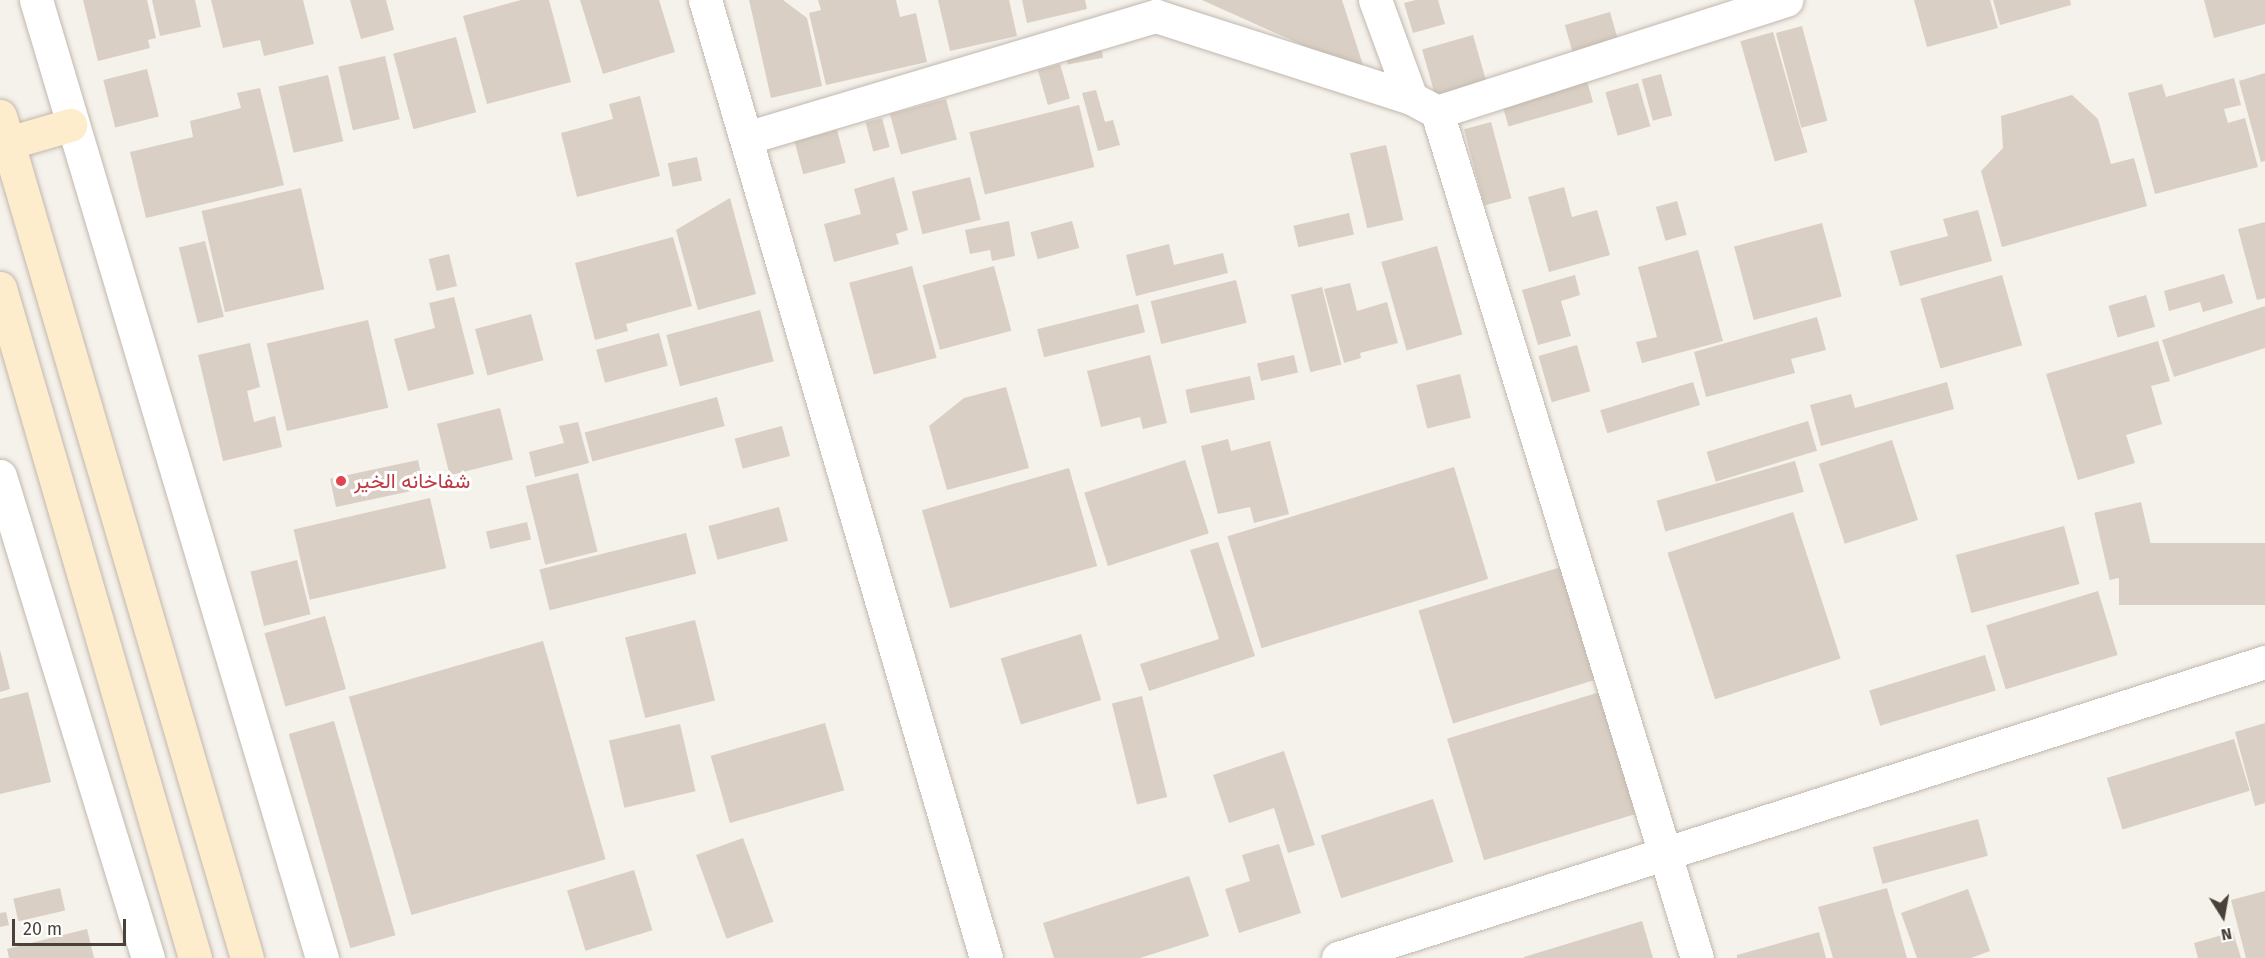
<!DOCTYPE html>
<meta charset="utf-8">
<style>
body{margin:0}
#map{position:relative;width:2265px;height:958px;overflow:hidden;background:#f5f1eb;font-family:"Fira Sans",Vazirmatn,sans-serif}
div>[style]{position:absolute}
.building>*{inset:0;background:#dacfc4;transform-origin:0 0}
.roads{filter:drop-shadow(0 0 2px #c1b8ae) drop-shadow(0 0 2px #c1b8ae)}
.street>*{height:33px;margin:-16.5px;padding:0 16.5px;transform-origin:16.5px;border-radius:16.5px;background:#fff}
.secondary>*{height:33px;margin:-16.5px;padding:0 16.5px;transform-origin:16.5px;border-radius:16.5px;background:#feedcd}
.dots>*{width:16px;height:16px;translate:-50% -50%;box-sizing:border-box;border:3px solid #fff;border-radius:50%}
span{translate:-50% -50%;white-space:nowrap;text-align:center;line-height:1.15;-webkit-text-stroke:6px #fff;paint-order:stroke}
.health-label{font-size:21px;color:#be3a42}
.left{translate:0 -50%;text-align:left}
.north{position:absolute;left:2193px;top:886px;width:60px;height:60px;-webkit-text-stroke:4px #fff;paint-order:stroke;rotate:169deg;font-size:16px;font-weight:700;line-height:24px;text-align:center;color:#4a4239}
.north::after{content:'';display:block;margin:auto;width:21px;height:27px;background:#4a4239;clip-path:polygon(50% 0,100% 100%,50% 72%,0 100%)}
.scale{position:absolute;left:12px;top:919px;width:114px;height:27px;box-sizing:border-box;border:3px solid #4a4239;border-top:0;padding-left:8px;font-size:18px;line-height:21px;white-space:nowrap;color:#4a4239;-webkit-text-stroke:4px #fff;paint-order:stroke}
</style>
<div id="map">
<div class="building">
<div style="clip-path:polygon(83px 0,147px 0,156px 38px,148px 40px,150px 48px,98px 61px)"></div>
<div style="clip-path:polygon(152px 0,195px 0,201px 27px,160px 36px)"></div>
<div style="clip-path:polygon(211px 0,303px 0,314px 44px,264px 56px,260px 40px,223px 48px)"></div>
<div style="clip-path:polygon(350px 0,386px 0,394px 30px,361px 39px)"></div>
<div style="clip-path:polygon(521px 0,549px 0,571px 82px,487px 104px,463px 16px)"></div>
<div style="clip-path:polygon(580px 0,659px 0,675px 52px,603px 74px)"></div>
<div style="clip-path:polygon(749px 0,783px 0,807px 18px,822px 86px,771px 98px)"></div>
<div style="clip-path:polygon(818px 0,896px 0,900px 17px,916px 13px,927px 62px,826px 85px,809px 13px,821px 10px)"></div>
<div style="clip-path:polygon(938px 0,1009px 0,1017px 36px,950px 51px)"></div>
<div style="clip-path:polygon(1022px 0,1085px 0,1087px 9px,1027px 23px)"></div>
<div style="clip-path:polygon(1202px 0,1342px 0,1363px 65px,1349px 66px)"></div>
<div style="clip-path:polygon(1416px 0,1438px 0,1445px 24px,1413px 33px,1404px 3px)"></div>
<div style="clip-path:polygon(1914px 0,1990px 0,1998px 28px,1927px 47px)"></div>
<div style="clip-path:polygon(1993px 0,2070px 0,2071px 5px,2000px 25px)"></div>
<div style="clip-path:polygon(2204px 0,2265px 0,2265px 24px,2214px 38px)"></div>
<div style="left:1610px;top:12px;width:37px;height:47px;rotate:74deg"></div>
<div style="left:1802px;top:26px;width:98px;height:27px;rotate:75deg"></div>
<div style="left:1773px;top:32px;width:125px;height:34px;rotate:74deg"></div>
<div style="left:1473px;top:35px;width:48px;height:53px;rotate:74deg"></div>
<div style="left:456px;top:37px;width:78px;height:65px;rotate:75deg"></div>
<div style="left:1100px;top:42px;width:16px;height:36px;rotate:79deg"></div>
<div style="left:385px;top:56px;width:65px;height:48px;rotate:77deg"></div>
<div style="left:1060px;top:64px;width:36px;height:23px;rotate:74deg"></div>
<div style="left:147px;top:69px;width:49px;height:45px;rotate:76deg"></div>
<div style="clip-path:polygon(2265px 73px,2265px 161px,2261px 162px,2239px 81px)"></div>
<div style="left:1661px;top:74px;width:43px;height:20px;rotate:75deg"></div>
<div style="left:328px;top:75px;width:68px;height:51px;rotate:77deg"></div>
<div style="clip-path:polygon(2234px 78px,2241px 105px,2224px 109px,2228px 123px,2245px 118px,2258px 167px,2155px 194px,2128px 93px,2162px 84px,2166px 97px)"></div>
<div style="left:1587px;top:81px;width:22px;height:88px;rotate:74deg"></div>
<div style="left:1638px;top:83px;width:45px;height:34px;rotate:74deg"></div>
<div style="clip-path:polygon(260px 88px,284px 185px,146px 218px,130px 152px,193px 137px,190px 121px,241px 108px,237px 93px)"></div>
<div style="clip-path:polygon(1096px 90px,1105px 122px,1113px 120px,1120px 145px,1098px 151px,1082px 93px)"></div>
<div style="clip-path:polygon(2072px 95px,2098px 119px,2111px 164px,2134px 158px,2147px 206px,2002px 247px,1981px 171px,2003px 148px,2001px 116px)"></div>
<div style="clip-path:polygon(640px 96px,660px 176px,577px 197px,561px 133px,613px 119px,609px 104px)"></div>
<div style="left:946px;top:99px;width:42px;height:58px;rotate:75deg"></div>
<div style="left:1079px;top:105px;width:64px;height:113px;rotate:76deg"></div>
<div style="left:882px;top:118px;width:30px;height:17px;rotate:75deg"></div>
<div style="left:1491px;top:122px;width:79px;height:28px;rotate:75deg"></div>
<div style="left:837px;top:130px;width:34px;height:44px;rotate:75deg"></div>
<div style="left:1386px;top:145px;width:77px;height:37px;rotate:77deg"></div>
<div style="left:697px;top:157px;width:24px;height:30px;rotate:78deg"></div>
<div style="clip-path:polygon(894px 177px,908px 230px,896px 234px,899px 244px,834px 262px,824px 224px,861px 214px,854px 189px)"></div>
<div style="left:970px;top:177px;width:44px;height:60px;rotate:76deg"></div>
<div style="clip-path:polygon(1564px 187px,1572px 217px,1597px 210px,1610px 255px,1549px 272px,1528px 197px)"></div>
<div style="left:301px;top:188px;width:104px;height:102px;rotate:77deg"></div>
<div style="clip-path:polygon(730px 198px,756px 294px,698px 310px,676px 230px)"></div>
<div style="left:1677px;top:201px;width:35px;height:22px;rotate:74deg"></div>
<div style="clip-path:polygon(1978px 210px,1992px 261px,1900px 286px,1890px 251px,1948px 236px,1943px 219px)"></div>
<div style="left:1349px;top:213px;width:22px;height:57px;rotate:77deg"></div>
<div style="clip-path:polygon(1009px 221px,1015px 256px,992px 261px,990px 250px,970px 254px,965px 230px)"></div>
<div style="left:1072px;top:221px;width:28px;height:43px;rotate:75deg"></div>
<div style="clip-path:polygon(2265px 222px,2265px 298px,2257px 300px,2238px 229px)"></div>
<div style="left:1822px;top:223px;width:76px;height:91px;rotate:75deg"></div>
<div style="clip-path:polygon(673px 237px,692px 306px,626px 324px,628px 331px,595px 340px,575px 263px)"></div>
<div style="left:205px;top:241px;width:78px;height:27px;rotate:76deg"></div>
<div style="clip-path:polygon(1169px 244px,1174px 265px,1223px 253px,1228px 273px,1136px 296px,1126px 255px)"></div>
<div style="left:1437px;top:246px;width:92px;height:58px;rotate:74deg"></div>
<div style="clip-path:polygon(1698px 250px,1723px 341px,1642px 363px,1636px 342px,1657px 337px,1638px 267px)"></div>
<div style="left:449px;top:254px;width:33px;height:21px;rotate:76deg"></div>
<div style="left:912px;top:266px;width:95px;height:65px;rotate:75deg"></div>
<div style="left:994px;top:266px;width:67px;height:74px;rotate:75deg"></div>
<div style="clip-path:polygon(2224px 274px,2233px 303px,2203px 312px,2200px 302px,2169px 311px,2164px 291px)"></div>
<div style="clip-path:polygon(1575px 275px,1580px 295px,1561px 301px,1571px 336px,1538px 345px,1522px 290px)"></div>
<div style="left:2002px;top:275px;width:73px;height:85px;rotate:74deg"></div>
<div style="left:1236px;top:280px;width:44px;height:88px;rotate:76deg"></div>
<div style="clip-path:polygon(1350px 283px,1357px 311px,1387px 302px,1398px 343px,1360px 353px,1361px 358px,1344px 363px,1324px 289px)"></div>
<div style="left:1322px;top:287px;width:80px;height:32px;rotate:76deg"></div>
<div style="left:2146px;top:295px;width:33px;height:39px;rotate:74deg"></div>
<div style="clip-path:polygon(454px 297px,474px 374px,408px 391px,394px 339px,435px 328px,429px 303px)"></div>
<div style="left:1138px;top:304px;width:29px;height:104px;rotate:76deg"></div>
<div style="clip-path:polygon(2265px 306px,2265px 348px,2174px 377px,2162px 340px)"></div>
<div style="left:760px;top:310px;width:53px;height:97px;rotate:75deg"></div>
<div style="left:531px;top:314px;width:48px;height:58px;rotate:75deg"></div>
<div style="clip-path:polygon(1817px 317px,1826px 350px,1791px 359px,1795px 373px,1706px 397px,1694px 352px)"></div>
<div style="left:368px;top:320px;width:90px;height:104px;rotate:77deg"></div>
<div style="left:659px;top:333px;width:34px;height:65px;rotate:75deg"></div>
<div style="clip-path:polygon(2158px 341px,2170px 381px,2151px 386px,2162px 424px,2126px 435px,2135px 463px,2078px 480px,2046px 374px)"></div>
<div style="clip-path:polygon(250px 343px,260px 387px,247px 391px,254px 422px,275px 416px,282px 447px,223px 461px,198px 355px)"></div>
<div style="left:1577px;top:345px;width:48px;height:40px;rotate:74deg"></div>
<div style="clip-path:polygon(1150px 355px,1167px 423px,1143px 429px,1140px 417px,1101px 427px,1087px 371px)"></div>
<div style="left:1294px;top:355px;width:18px;height:38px;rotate:77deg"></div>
<div style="left:1460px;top:374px;width:45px;height:45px;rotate:76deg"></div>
<div style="left:1250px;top:376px;width:24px;height:66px;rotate:78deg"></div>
<div style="left:1693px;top:382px;width:24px;height:97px;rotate:73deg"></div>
<div style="clip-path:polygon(1947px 382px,1954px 409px,1821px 446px,1810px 405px,1851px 394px,1855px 408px)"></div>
<div style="clip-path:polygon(1006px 387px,1029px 468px,947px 490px,929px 426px,964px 398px)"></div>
<div style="left:717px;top:397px;width:30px;height:137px;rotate:75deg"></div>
<div style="left:500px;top:408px;width:53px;height:65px;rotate:76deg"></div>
<div style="left:1808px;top:421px;width:31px;height:106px;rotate:73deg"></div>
<div style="clip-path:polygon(578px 422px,589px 463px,535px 477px,529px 452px,564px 443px,559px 426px)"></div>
<div style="left:782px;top:426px;width:31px;height:49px;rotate:75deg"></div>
<div style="clip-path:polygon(1228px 439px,1231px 451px,1270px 441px,1289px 514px,1254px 523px,1250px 507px,1218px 514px,1201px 446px)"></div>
<div style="left:1892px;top:440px;width:84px;height:77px;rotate:72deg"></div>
<div style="left:418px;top:460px;width:29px;height:90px;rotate:78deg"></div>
<div style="left:1185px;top:460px;width:77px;height:106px;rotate:72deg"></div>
<div style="left:1795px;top:461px;width:32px;height:144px;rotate:74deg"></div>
<div style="left:1454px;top:467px;width:117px;height:237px;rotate:73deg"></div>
<div style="left:1069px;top:468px;width:102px;height:153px;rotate:74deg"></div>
<div style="left:578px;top:473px;width:81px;height:54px;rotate:76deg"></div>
<div style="left:430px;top:498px;width:72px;height:140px;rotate:77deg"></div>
<div style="left:2141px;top:502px;width:69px;height:48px;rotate:77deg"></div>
<div style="left:779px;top:507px;width:35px;height:73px;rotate:75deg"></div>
<div style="left:1793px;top:512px;width:154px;height:132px;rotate:72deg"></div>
<div style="left:527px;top:522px;width:18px;height:42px;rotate:77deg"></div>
<div style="left:2064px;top:526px;width:60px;height:112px;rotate:75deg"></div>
<div style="left:686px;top:533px;width:42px;height:151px;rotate:76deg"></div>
<div style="clip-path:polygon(1218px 542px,1255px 656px,1149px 691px,1140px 664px,1219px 639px,1190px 550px)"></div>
<div style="left:2265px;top:543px;width:62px;height:146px;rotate:90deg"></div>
<div style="left:297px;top:560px;width:56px;height:48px;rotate:76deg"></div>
<div style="left:1561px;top:567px;width:118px;height:149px;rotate:73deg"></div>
<div style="left:2098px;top:591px;width:67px;height:117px;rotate:73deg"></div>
<div style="left:325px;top:616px;width:76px;height:63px;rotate:74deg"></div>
<div style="left:695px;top:620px;width:83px;height:72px;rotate:76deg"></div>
<div style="left:1081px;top:634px;width:69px;height:84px;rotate:73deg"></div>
<div style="left:543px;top:641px;width:227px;height:202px;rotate:74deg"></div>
<div style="clip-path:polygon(0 650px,10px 689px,0 692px)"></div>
<div style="left:1985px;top:655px;width:37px;height:121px;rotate:73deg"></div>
<div style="clip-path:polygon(28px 692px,51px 782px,0 794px,0 699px)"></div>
<div style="left:1600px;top:692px;width:127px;height:160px;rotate:73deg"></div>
<div style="left:1142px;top:696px;width:104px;height:31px;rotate:76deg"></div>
<div style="left:334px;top:721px;width:223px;height:47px;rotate:74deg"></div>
<div style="left:825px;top:723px;width:70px;height:119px;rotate:74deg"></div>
<div style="clip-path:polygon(2265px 723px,2265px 803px,2255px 806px,2235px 732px)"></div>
<div style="left:680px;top:724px;width:69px;height:73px;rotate:77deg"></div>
<div style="left:2234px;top:739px;width:54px;height:133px;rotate:73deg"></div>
<div style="clip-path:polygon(1284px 751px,1315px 845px,1288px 853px,1274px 808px,1229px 823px,1213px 775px)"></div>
<div style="left:1433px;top:799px;width:66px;height:118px;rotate:72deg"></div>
<div style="left:1978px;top:819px;width:38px;height:109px;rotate:75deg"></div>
<div style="left:743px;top:838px;width:89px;height:50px;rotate:70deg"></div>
<div style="clip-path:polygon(1279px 844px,1301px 913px,1239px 933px,1225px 889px,1250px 881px,1242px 855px)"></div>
<div style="left:634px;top:870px;width:63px;height:70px;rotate:73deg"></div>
<div style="clip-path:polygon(1189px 876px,1209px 936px,1140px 958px,1054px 958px,1043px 923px)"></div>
<div style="left:60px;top:888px;width:23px;height:48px;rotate:77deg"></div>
<div style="clip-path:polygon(1887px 888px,1907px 958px,1833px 958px,1818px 907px)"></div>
<div style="clip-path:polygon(1968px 889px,1990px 951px,1971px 958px,1917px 958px,1901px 913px)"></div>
<div style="clip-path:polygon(2265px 891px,2265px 958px,2246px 958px,2231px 900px)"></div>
<div style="clip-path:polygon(6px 912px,9px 925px,0 927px,0 913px)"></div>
<div style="clip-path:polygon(1642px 921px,1653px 958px,1524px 958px,1524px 957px)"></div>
<div style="clip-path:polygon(87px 929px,94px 958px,9px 958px,7px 949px)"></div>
<div style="clip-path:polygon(1819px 932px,1826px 958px,1737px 958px,1737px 955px)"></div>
<div style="clip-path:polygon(2233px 932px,2241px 958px,2198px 958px,2194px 943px)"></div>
</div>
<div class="roads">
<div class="street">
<div style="left:36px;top:0;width:1000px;rotate:73.38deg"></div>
<div style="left:705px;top:0;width:998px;rotate:73.65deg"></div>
<div style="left:1375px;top:0;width:104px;rotate:69.8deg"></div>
<div style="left:1411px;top:98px;width:30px;rotate:28deg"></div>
<div style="left:1437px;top:112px;width:885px;rotate:72.92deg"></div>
<div style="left:1437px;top:112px;width:367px;rotate:-17.8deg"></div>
<div style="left:746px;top:138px;width:428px;rotate:-16.6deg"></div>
<div style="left:1156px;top:16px;width:268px;rotate:17.8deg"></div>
<div style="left:0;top:476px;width:504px;rotate:72.93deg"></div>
<div style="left:1338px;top:958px;width:973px;rotate:-17.71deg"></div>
</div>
<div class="secondary">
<div style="left:0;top:116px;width:877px;rotate:73.65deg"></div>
<div style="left:8px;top:143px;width:65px;rotate:-16.2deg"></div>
<div style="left:0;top:288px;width:698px;rotate:73.77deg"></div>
</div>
</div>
<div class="dots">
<div style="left:341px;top:481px;background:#e0444e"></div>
</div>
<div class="health-label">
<span class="left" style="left:354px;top:481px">شفاخانه الخیر</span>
</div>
<div class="north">N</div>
<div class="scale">20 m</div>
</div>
